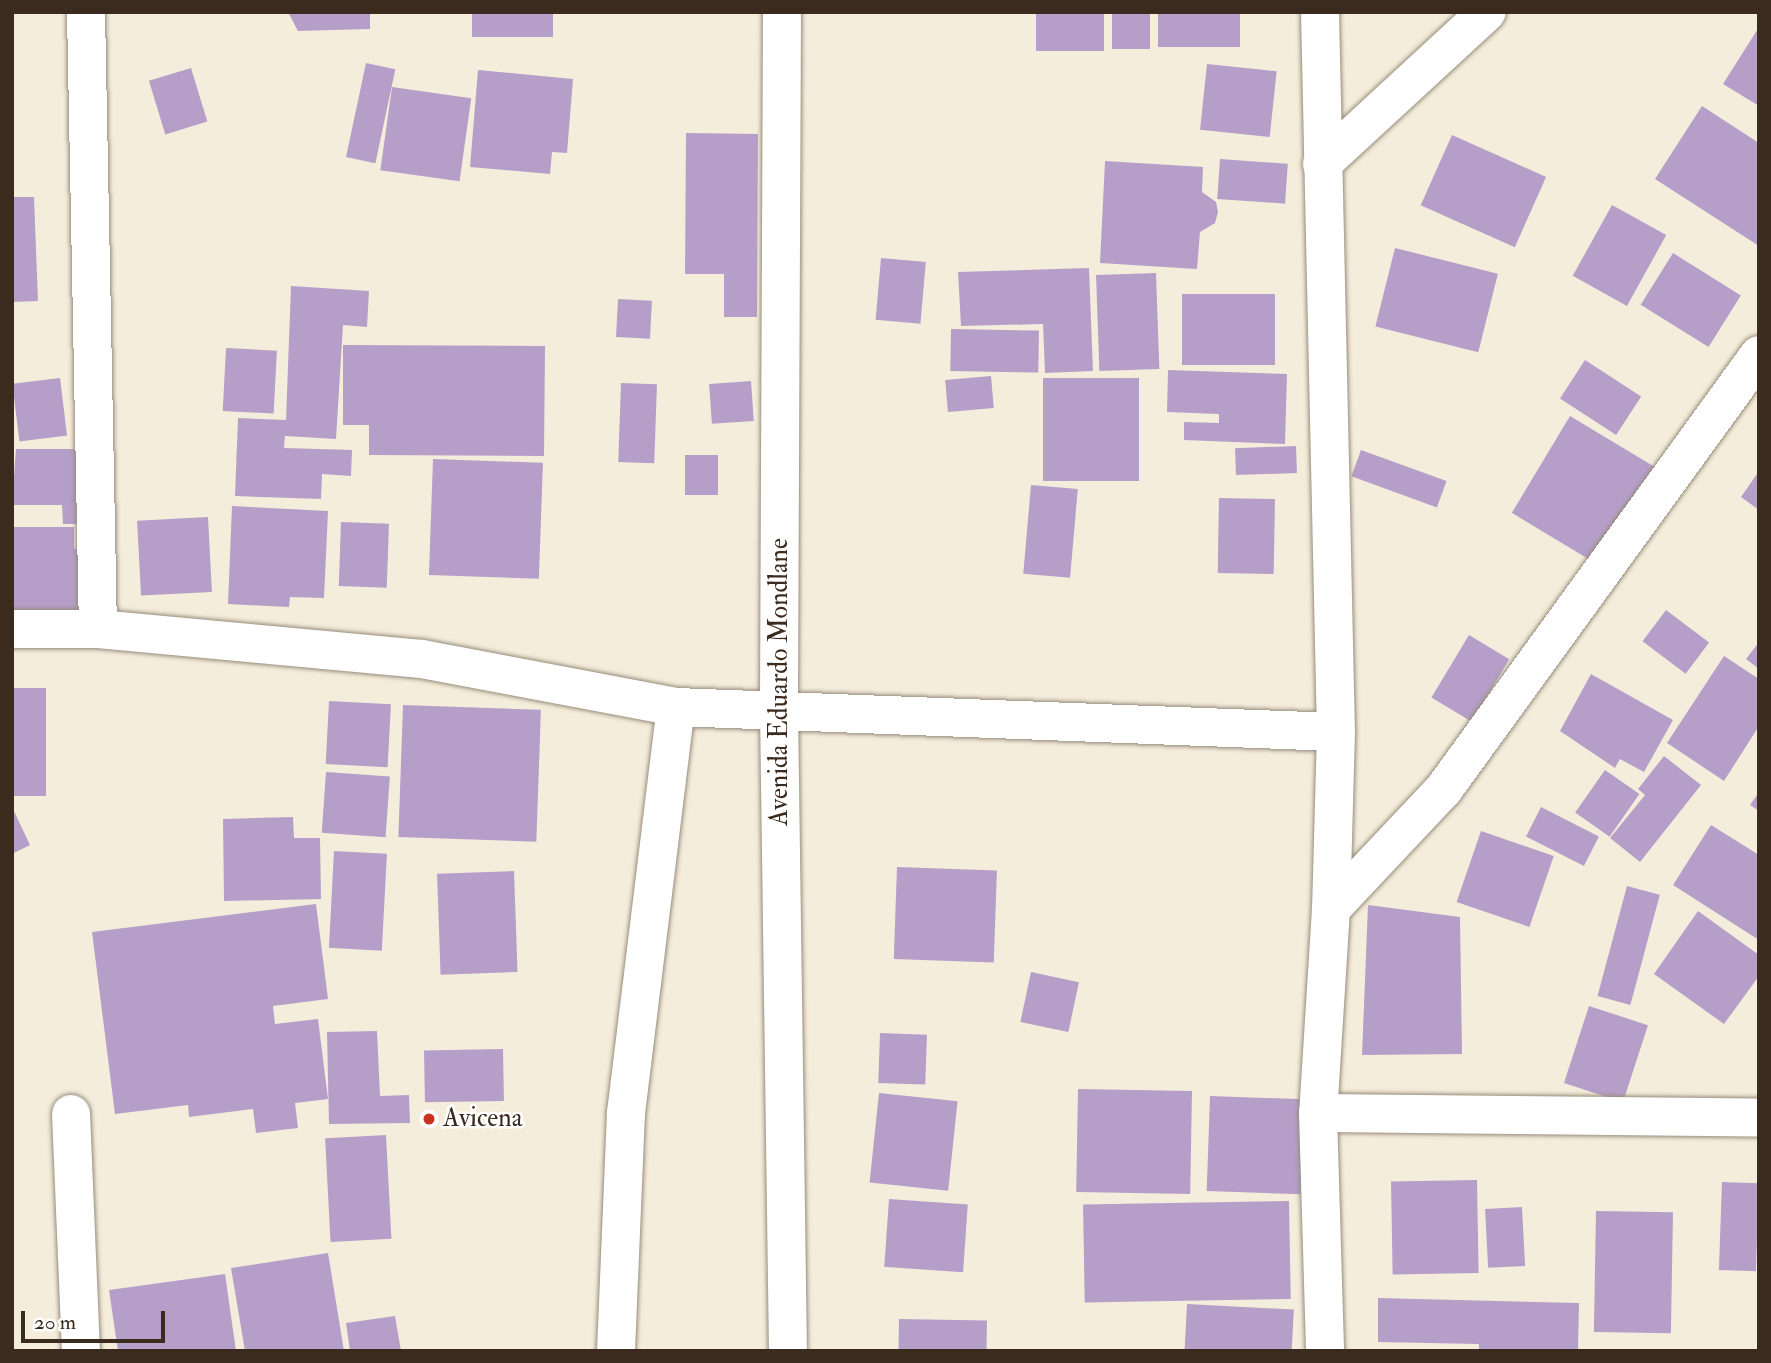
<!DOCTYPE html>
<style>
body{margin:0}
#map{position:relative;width:1771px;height:1363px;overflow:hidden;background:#f5eddb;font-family:"IM FELL Double Pica",serif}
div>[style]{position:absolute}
.building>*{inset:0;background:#b59fc9;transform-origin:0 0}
.roads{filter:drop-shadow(0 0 2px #988c7c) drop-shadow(0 0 2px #988c7c)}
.minor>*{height:38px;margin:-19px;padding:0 19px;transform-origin:19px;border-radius:19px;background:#fff}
.dots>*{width:19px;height:19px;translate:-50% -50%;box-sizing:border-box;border:4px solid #fff;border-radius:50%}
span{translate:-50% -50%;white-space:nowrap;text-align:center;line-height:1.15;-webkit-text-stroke:5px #fff;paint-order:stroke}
.street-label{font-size:26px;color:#3b2a1e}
.poi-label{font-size:26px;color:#3b2a1e}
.left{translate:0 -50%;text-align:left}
.frame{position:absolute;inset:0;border:14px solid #3b2a1e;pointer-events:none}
.scale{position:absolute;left:21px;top:1311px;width:144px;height:32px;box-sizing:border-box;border:4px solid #3b2a1e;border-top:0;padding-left:9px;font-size:21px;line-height:24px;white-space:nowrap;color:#3b2a1e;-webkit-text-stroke:5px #fff;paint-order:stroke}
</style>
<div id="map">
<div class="building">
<div style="clip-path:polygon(288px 12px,370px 12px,370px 29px,298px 31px)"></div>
<div style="left:472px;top:12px;width:81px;height:25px"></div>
<div style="left:1036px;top:12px;width:68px;height:39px"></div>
<div style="left:1112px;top:12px;width:38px;height:37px"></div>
<div style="left:1158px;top:12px;width:82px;height:35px"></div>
<div style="clip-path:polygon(1759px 27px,1759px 106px,1723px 84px)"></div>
<div style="left:366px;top:63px;width:30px;height:96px;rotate:12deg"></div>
<div style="left:1207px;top:64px;width:70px;height:66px;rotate:6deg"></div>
<div style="left:191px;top:68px;width:56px;height:44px;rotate:73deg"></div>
<div style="clip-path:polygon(478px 70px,573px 79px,567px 153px,552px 152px,550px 174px,470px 167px)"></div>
<div style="left:392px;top:87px;width:80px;height:84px;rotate:8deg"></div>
<div style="clip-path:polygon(1702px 106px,1759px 143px,1759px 246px,1655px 179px)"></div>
<div style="clip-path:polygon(686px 133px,758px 134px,757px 317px,724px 317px,724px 274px,685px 274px)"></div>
<div style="left:1452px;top:135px;width:103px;height:77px;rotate:24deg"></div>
<div style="left:1220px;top:159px;width:68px;height:40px;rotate:4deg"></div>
<div style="clip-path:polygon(1105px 161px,1203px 167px,1202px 192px,1216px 202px,1218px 212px,1215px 223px,1200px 232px,1197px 269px,1100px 263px)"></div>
<div style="clip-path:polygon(12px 197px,34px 197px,38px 301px,12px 302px)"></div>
<div style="left:1612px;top:205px;width:62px;height:81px;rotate:29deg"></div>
<div style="left:1395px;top:248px;width:106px;height:81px;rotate:14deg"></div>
<div style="left:1673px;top:253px;width:80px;height:61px;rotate:32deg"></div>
<div style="left:881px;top:258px;width:45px;height:62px;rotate:5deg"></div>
<div style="clip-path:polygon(1089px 268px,1093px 371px,1045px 373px,1043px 324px,961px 326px,958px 272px)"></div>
<div style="left:1156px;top:273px;width:96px;height:60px;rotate:88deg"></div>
<div style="clip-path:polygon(291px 286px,369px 291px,367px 327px,343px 325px,336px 439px,285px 436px,284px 448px,352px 450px,351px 476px,322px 474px,321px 499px,235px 496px,238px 418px,286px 420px)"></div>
<div style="left:1182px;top:294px;width:93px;height:71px"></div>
<div style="left:618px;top:299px;width:34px;height:38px;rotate:3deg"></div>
<div style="left:951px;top:329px;width:88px;height:42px;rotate:1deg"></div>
<div style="clip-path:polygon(343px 345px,545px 346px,544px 456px,369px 455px,369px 425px,343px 425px)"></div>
<div style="left:226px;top:348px;width:51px;height:63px;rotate:3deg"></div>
<div style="left:1585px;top:360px;width:67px;height:46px;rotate:33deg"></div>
<div style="clip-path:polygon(1168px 370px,1287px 374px,1285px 444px,1184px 440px,1184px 422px,1219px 423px,1219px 414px,1167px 412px)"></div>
<div style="left:991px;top:376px;width:32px;height:46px;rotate:85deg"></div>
<div style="left:60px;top:378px;width:58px;height:48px;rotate:83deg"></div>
<div style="left:1043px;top:378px;width:96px;height:103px"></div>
<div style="left:751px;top:381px;width:40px;height:42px;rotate:86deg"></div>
<div style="left:621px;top:383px;width:36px;height:79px;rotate:2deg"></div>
<div style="left:1570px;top:416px;width:101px;height:113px;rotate:31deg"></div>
<div style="left:1296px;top:446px;width:27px;height:61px;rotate:88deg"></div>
<div style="clip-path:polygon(16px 449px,83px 449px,84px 524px,63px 524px,62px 505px,12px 505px)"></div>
<div style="left:1361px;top:450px;width:91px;height:28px;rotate:20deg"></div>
<div style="left:685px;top:455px;width:33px;height:40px"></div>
<div style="left:433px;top:459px;width:110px;height:116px;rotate:2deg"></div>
<div style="clip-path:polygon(1759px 471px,1759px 510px,1741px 497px)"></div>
<div style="left:1031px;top:485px;width:47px;height:89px;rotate:5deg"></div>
<div style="left:1219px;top:498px;width:56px;height:75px;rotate:1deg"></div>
<div style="clip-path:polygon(232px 506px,328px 511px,324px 598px,290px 597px,289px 607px,228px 604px)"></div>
<div style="left:208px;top:517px;width:75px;height:71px;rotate:87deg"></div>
<div style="left:341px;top:522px;width:48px;height:64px;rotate:2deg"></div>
<div style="clip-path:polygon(12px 527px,74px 527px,74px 549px,92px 549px,93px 615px,12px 616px)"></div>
<div style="left:1666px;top:610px;width:54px;height:39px;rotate:37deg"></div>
<div style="left:1469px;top:635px;width:47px;height:73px;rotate:31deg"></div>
<div style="clip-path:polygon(1759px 642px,1759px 669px,1746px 659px)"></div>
<div style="clip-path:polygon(1724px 656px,1759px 679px,1759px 726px,1724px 781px,1667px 743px)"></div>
<div style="clip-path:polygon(1591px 674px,1673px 720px,1644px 772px,1620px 759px,1615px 768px,1560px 731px)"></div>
<div style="left:12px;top:688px;width:34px;height:108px"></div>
<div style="left:329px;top:701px;width:62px;height:63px;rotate:3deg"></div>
<div style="left:403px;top:705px;width:138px;height:132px;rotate:2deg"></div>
<div style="clip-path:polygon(1664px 756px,1701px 785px,1640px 862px,1610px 838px,1645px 795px,1638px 789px)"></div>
<div style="left:1605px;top:770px;width:42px;height:52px;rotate:35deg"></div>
<div style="left:326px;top:772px;width:64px;height:61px;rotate:4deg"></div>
<div style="clip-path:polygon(1759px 792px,1759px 811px,1750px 805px)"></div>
<div style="clip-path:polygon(12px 807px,30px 845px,12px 854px)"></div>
<div style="left:1541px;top:807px;width:65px;height:33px;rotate:27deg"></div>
<div style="clip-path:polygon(293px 817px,294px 838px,320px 838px,321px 899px,224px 901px,223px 819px)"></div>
<div style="clip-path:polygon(1711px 825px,1759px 855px,1759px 940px,1673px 885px)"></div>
<div style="left:1481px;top:831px;width:77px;height:75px;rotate:19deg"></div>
<div style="left:334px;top:851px;width:53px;height:97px;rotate:3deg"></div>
<div style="left:897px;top:867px;width:100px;height:92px;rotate:2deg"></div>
<div style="left:514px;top:871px;width:101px;height:77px;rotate:88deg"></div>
<div style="left:1627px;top:886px;width:34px;height:114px;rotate:15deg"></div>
<div style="clip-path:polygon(316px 904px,328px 999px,273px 1006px,275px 1024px,318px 1019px,328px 1099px,295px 1103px,298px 1128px,256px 1133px,253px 1109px,189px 1117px,188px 1105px,115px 1114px,92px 932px)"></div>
<div style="clip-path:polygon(1368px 905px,1460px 917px,1462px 1054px,1362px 1055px)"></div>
<div style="clip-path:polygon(1698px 911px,1759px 955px,1759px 976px,1724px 1024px,1654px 974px)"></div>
<div style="left:1031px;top:972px;width:49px;height:51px;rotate:12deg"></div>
<div style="left:1589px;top:1006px;width:62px;height:81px;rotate:18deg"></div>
<div style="clip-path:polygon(377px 1031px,380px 1096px,409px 1095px,410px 1123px,329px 1124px,327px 1032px)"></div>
<div style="left:880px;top:1033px;width:47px;height:50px;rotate:2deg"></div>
<div style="left:503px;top:1049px;width:52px;height:79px;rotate:89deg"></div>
<div style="left:1078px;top:1089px;width:114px;height:103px;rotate:1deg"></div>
<div style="left:879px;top:1093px;width:79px;height:90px;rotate:6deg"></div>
<div style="left:1210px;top:1096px;width:94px;height:95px;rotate:2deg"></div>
<div style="left:386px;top:1135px;width:104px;height:61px;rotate:87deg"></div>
<div style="left:1477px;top:1180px;width:93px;height:86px;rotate:89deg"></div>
<div style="left:1722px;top:1182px;width:37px;height:88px;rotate:2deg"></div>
<div style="left:889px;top:1199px;width:79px;height:68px;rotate:4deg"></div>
<div style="left:1289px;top:1201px;width:98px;height:206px;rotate:89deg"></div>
<div style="left:1522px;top:1207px;width:59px;height:37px;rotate:87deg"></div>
<div style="left:1596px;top:1211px;width:77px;height:121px;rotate:1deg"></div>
<div style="clip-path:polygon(328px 1253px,344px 1351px,245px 1351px,231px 1268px)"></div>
<div style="clip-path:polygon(225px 1274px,236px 1351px,118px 1351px,109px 1290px)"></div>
<div style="clip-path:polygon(1378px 1298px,1579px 1303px,1578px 1351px,1479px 1351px,1479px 1344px,1378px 1342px)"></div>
<div style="left:1187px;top:1304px;width:107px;height:47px;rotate:3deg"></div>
<div style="clip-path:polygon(395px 1316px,401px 1351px,350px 1351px,346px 1323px)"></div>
<div style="left:899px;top:1319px;width:88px;height:32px;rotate:1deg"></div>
</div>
<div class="roads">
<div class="minor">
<div style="left:86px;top:12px;width:617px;rotate:88.89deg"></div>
<div style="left:782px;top:12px;width:698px;rotate:90.25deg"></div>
<div style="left:779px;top:710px;width:641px;rotate:89.2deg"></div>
<div style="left:1320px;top:12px;width:720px;rotate:88.73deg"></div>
<div style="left:1336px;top:732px;width:177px;rotate:91.6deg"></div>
<div style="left:1331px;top:909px;width:204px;rotate:93.6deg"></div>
<div style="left:1318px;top:1113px;width:238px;rotate:88.3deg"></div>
<div style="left:1322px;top:164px;width:224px;rotate:-42.7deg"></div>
<div style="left:12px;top:629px;width:86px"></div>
<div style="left:98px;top:629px;width:325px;rotate:5.3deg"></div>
<div style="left:422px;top:659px;width:258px;rotate:10.7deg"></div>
<div style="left:676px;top:707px;width:660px;rotate:2.17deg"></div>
<div style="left:1331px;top:909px;width:165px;rotate:-46.7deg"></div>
<div style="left:1444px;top:789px;width:536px;rotate:-54.03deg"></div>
<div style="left:1318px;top:1113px;width:441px;rotate:0.6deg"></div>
<div style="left:71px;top:1114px;width:237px;rotate:87.6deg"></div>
<div style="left:616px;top:1351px;width:238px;rotate:-87.6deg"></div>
<div style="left:626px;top:1113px;width:409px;rotate:-83deg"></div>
</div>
</div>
<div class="dots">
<div style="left:429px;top:1119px;background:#c8321e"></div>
</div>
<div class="street-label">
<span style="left:780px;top:682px;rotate:-90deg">Avenida Eduardo Mondlane</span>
</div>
<div class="poi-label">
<span class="left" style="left:443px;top:1119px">Avicena</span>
</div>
<div class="frame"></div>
<div class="scale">20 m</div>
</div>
